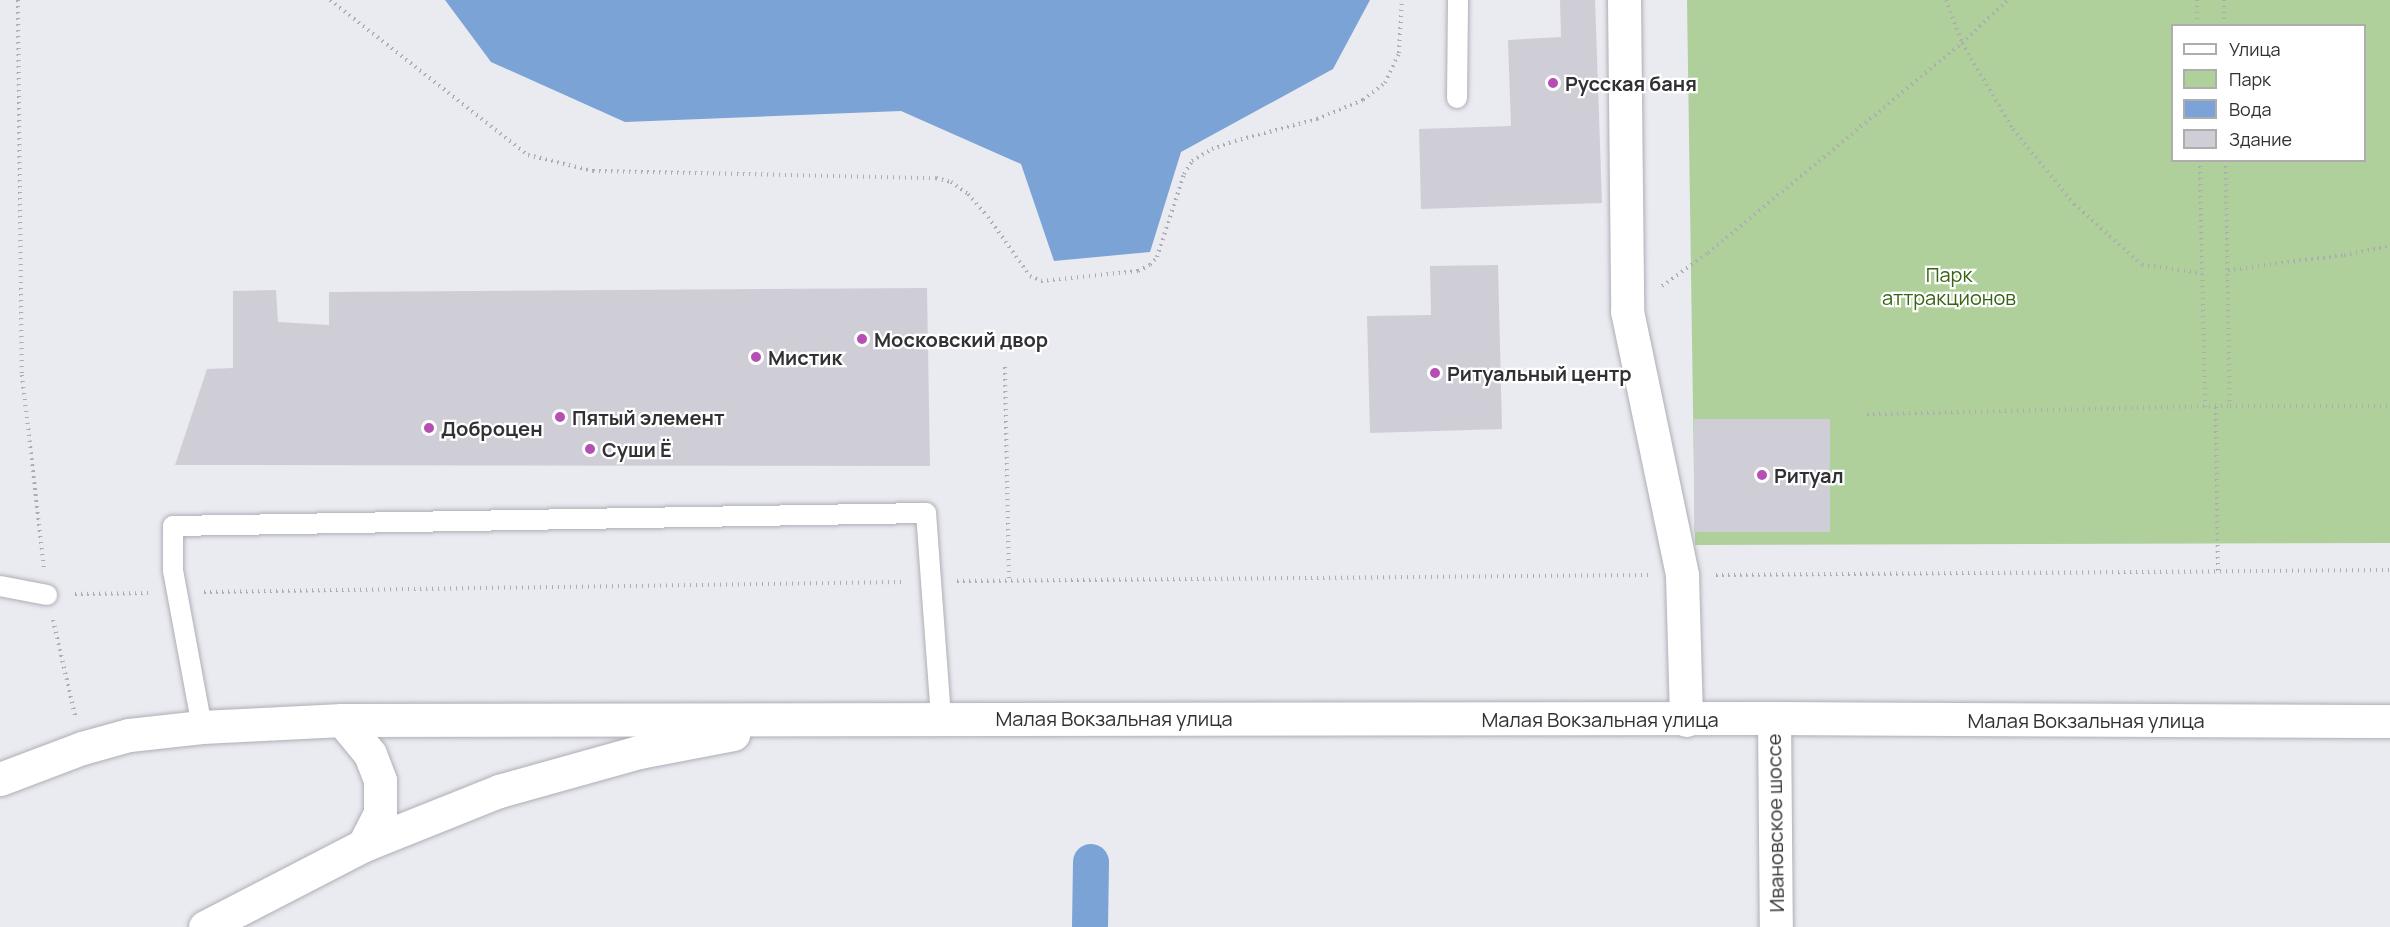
<!DOCTYPE html>
<meta charset="utf-8">
<style>
body{margin:0}
#map{position:relative;width:2390px;height:927px;overflow:hidden;background:#eaeaf1;font-family:Manrope,sans-serif}
div>[style]{position:absolute}
.green>*{inset:0;background:#afd09b}
.water>*{inset:0;background:#7ba3d5}
.canal>*{height:36px;margin:-18px;padding:0 18px;transform-origin:18px;border-radius:18px;background:#7ba3d5}
.building>*{inset:0;background:#cfced6;transform-origin:0 0}
.path>*{height:4px;margin-top:-2px;transform-origin:0;background:repeating-linear-gradient(90deg,#acacb2 0 1.5px,transparent 0 6px)}
.roads{filter:drop-shadow(0 0 2px #afaeb6) drop-shadow(0 0 2px #afaeb6)}
.service>*{height:20px;margin:-10px;padding:0 10px;transform-origin:10px;border-radius:10px;background:#fff}
.minor>*{height:33px;margin:-16.5px;padding:0 16.5px;transform-origin:16.5px;border-radius:16.5px;background:#fff}
.tertiary>*{height:33px;margin:-16.5px;padding:0 16.5px;transform-origin:16.5px;border-radius:16.5px;background:#fff}
.secondary>*{height:33px;margin:-16.5px;padding:0 16.5px;transform-origin:16.5px;border-radius:16.5px;background:#fff}
.dots>*{width:16px;height:16px;translate:-50% -50%;box-sizing:border-box;border:3px solid #fff;border-radius:50%}
span{translate:-50% -50%;white-space:nowrap;text-align:center;line-height:1.15;-webkit-text-stroke:4.5px #fff;paint-order:stroke}
.poi-label{font-size:20px;color:#313134;font-weight:700}
.left{translate:0 -50%;text-align:left}
.park-label{font-size:20px;color:#396314}
.street-label{font-size:20px;color:#313134}
.legend{position:absolute;left:2171px;top:24px;width:195px;height:138px;box-sizing:border-box;background:#fff;border:2px solid #adadae;margin:0;padding:8px 10px;list-style:none;font-size:18px;color:#313134}
.legend li{display:flex;align-items:center;gap:12px;height:30px}
.legend b{width:30px;border:2px solid #adadae}
</style>
<div id="map">
<div class="green">
<div style="clip-path:polygon(evenodd,1687px 0,2390px 0,2390px 543px,1695px 545px,1687px 0,2172px 26px,2364px 26px,2364px 160px,2172px 160px,2172px 26px)"></div>
</div>
<div class="water">
<div style="clip-path:polygon(445px 0,1370px 0,1333px 69px,1181px 152px,1150px 252px,1054px 261px,1021px 164px,901px 111px,625px 122px,491px 62px)"></div>
</div>
<div class="canal">
<div style="left:1090px;top:927px;width:65px;rotate:-89.1deg"></div>
</div>
<div class="building">
<div style="clip-path:polygon(1560px 0,1595px 0,1602px 203px,1421px 209px,1419px 129px,1511px 126px,1508px 40px,1561px 37px)"></div>
<div style="clip-path:polygon(1498px 265px,1502px 429px,1370px 433px,1367px 316px,1431px 315px,1430px 266px)"></div>
<div style="clip-path:polygon(927px 288px,930px 466px,175px 465px,207px 369px,233px 368px,233px 291px,276px 290px,278px 322px,329px 325px,329px 292px)"></div>
<div style="left:1694px;top:419px;width:136px;height:113px"></div>
</div>
<div class="path">
<div style="left:18px;top:0;width:375px;rotate:89.4deg"></div>
<div style="left:22px;top:375px;width:194px;rotate:83.5deg"></div>
<div style="left:330px;top:0;width:251px;rotate:38.1deg"></div>
<div style="left:528px;top:155px;width:67px;rotate:13.8deg"></div>
<div style="left:593px;top:171px;width:343px;rotate:1.2deg"></div>
<div style="left:936px;top:178px;width:16px;rotate:15deg"></div>
<div style="left:951px;top:182px;width:21px;rotate:35deg"></div>
<div style="left:968px;top:194px;width:30px;rotate:49deg"></div>
<div style="left:988px;top:217px;width:72px;rotate:54.6deg"></div>
<div style="left:1030px;top:276px;width:12px;rotate:24deg"></div>
<div style="left:1041px;top:281px;width:98px;rotate:-5.9deg"></div>
<div style="left:1138px;top:271px;width:13px;rotate:-27deg"></div>
<div style="left:1150px;top:265px;width:11px;rotate:-49deg"></div>
<div style="left:1157px;top:257px;width:87px;rotate:-72deg"></div>
<div style="left:1184px;top:174px;width:15px;rotate:-58deg"></div>
<div style="left:1192px;top:161px;width:23px;rotate:-31deg"></div>
<div style="left:1212px;top:149px;width:24px;rotate:-19deg"></div>
<div style="left:1235px;top:141px;width:85px;rotate:-15deg"></div>
<div style="left:1317px;top:119px;width:50px;rotate:-22.4deg"></div>
<div style="left:1363px;top:100px;width:28px;rotate:-38deg"></div>
<div style="left:1385px;top:83px;width:33px;rotate:-65deg"></div>
<div style="left:1399px;top:53px;width:53px;rotate:-86.8deg"></div>
<div style="left:1946px;top:0;width:46px;rotate:69.6deg"></div>
<div style="left:1962px;top:43px;width:100px;rotate:59.3deg"></div>
<div style="left:2013px;top:129px;width:97px;rotate:50.9deg"></div>
<div style="left:2074px;top:204px;width:91px;rotate:41.9deg"></div>
<div style="left:2142px;top:265px;width:61px;rotate:7.6deg"></div>
<div style="left:2197px;top:0;width:26px;rotate:90deg"></div>
<div style="left:2224px;top:0;width:26px;rotate:90deg"></div>
<div style="left:2200px;top:160px;width:247px;rotate:88.8deg"></div>
<div style="left:2226px;top:160px;width:246px;rotate:89.1deg"></div>
<div style="left:2228px;top:270px;width:117px;rotate:-7.4deg"></div>
<div style="left:2344px;top:255px;width:47px;rotate:-11.1deg"></div>
<div style="left:1662px;top:286px;width:57px;rotate:-35.7deg"></div>
<div style="left:1708px;top:253px;width:330px;rotate:-39.6deg"></div>
<div style="left:1962px;top:43px;width:63px;rotate:-43.1deg"></div>
<div style="left:1005px;top:367px;width:214px;rotate:88.9deg"></div>
<div style="left:2216px;top:407px;width:164px;rotate:89.3deg"></div>
<div style="left:1867px;top:414px;width:363px;rotate:-1.3deg"></div>
<div style="left:2230px;top:406px;width:160px"></div>
<div style="left:1716px;top:575px;width:674px;rotate:-0.43deg"></div>
<div style="left:957px;top:581px;width:691px;rotate:-0.5deg"></div>
<div style="left:204px;top:592px;width:700px;rotate:-0.82deg"></div>
<div style="left:75px;top:594px;width:73px;rotate:-0.8deg"></div>
<div style="left:53px;top:620px;width:98px;rotate:77deg"></div>
</div>
<div class="roads">
<div class="service">
<div style="left:1457px;top:98px;width:98px;rotate:-89.4deg"></div>
<div style="left:0;top:586px;width:48px;rotate:10.8deg"></div>
<div style="left:202px;top:727px;width:159px;rotate:-100.5deg"></div>
<div style="left:173px;top:571px;width:45px;rotate:-90deg"></div>
<div style="left:173px;top:526px;width:753px;rotate:-0.99deg"></div>
<div style="left:926px;top:513px;width:206px;rotate:85.8deg"></div>
</div>
<div class="minor">
<div style="left:1624px;top:0;width:311px;rotate:89.4deg"></div>
<div style="left:1627px;top:311px;width:270px;rotate:78.2deg"></div>
<div style="left:1682px;top:575px;width:145px;rotate:88.4deg"></div>
</div>
<div class="tertiary">
<div style="left:1774px;top:718px;width:209px;rotate:89.5deg"></div>
</div>
<div class="secondary">
<div style="left:342px;top:720px;width:44px;rotate:50.5deg"></div>
<div style="left:370px;top:754px;width:28px;rotate:69deg"></div>
<div style="left:380px;top:780px;width:33px;rotate:90deg"></div>
<div style="left:380px;top:813px;width:36px;rotate:117deg"></div>
<div style="left:0;top:779px;width:88px;rotate:-20.7deg"></div>
<div style="left:82px;top:748px;width:49px;rotate:-15.5deg"></div>
<div style="left:129px;top:735px;width:73px;rotate:-6.3deg"></div>
<div style="left:202px;top:727px;width:140px;rotate:-2.9deg"></div>
<div style="left:342px;top:720px;width:1432px;rotate:-0.08deg"></div>
<div style="left:1774px;top:718px;width:616px;rotate:0.28deg"></div>
<div style="left:205px;top:927px;width:179px;rotate:-27.3deg"></div>
<div style="left:364px;top:845px;width:145px;rotate:-21.8deg"></div>
<div style="left:499px;top:791px;width:145px;rotate:-15.6deg"></div>
<div style="left:639px;top:752px;width:96px;rotate:-10.8deg"></div>
</div>
</div>
<div class="dots">
<div style="left:1553px;top:83px;background:#b54fb4"></div>
<div style="left:862px;top:339px;background:#b54fb4"></div>
<div style="left:756px;top:357px;background:#b54fb4"></div>
<div style="left:1435px;top:373px;background:#b54fb4"></div>
<div style="left:560px;top:417px;background:#b54fb4"></div>
<div style="left:429px;top:428px;background:#b54fb4"></div>
<div style="left:590px;top:449px;background:#b54fb4"></div>
<div style="left:1762px;top:475px;background:#b54fb4"></div>
</div>
<div class="poi-label">
<span class="left" style="left:1565px;top:83px">Русская баня</span>
<span class="left" style="left:874px;top:339px">Московский двор</span>
<span class="left" style="left:768px;top:357px">Мистик</span>
<span class="left" style="left:1447px;top:373px">Ритуальный центр</span>
<span class="left" style="left:572px;top:417px">Пятый элемент</span>
<span class="left" style="left:441px;top:428px">Доброцен</span>
<span class="left" style="left:602px;top:449px">Суши Ё</span>
<span class="left" style="left:1774px;top:475px">Ритуал</span>
</div>
<div class="park-label">
<span style="left:1949px;top:286px">Парк<br>аттракционов</span>
</div>
<div class="street-label">
<span style="left:1114px;top:718px">Малая Вокзальная улица</span>
<span style="left:1600px;top:719px">Малая Вокзальная улица</span>
<span style="left:2086px;top:720px">Малая Вокзальная улица</span>
<span style="left:1775px;top:823px;rotate:-91deg">Ивановское шоссе</span>
</div>
<ul class="legend">
<li><b style="height:8px;background:#fff"></b>Улица</li>
<li><b style="height:16px;background:#afd09b"></b>Парк</li>
<li><b style="height:16px;background:#7ba3d5"></b>Вода</li>
<li><b style="height:16px;background:#cfced6"></b>Здание</li>
</ul>
</div>
